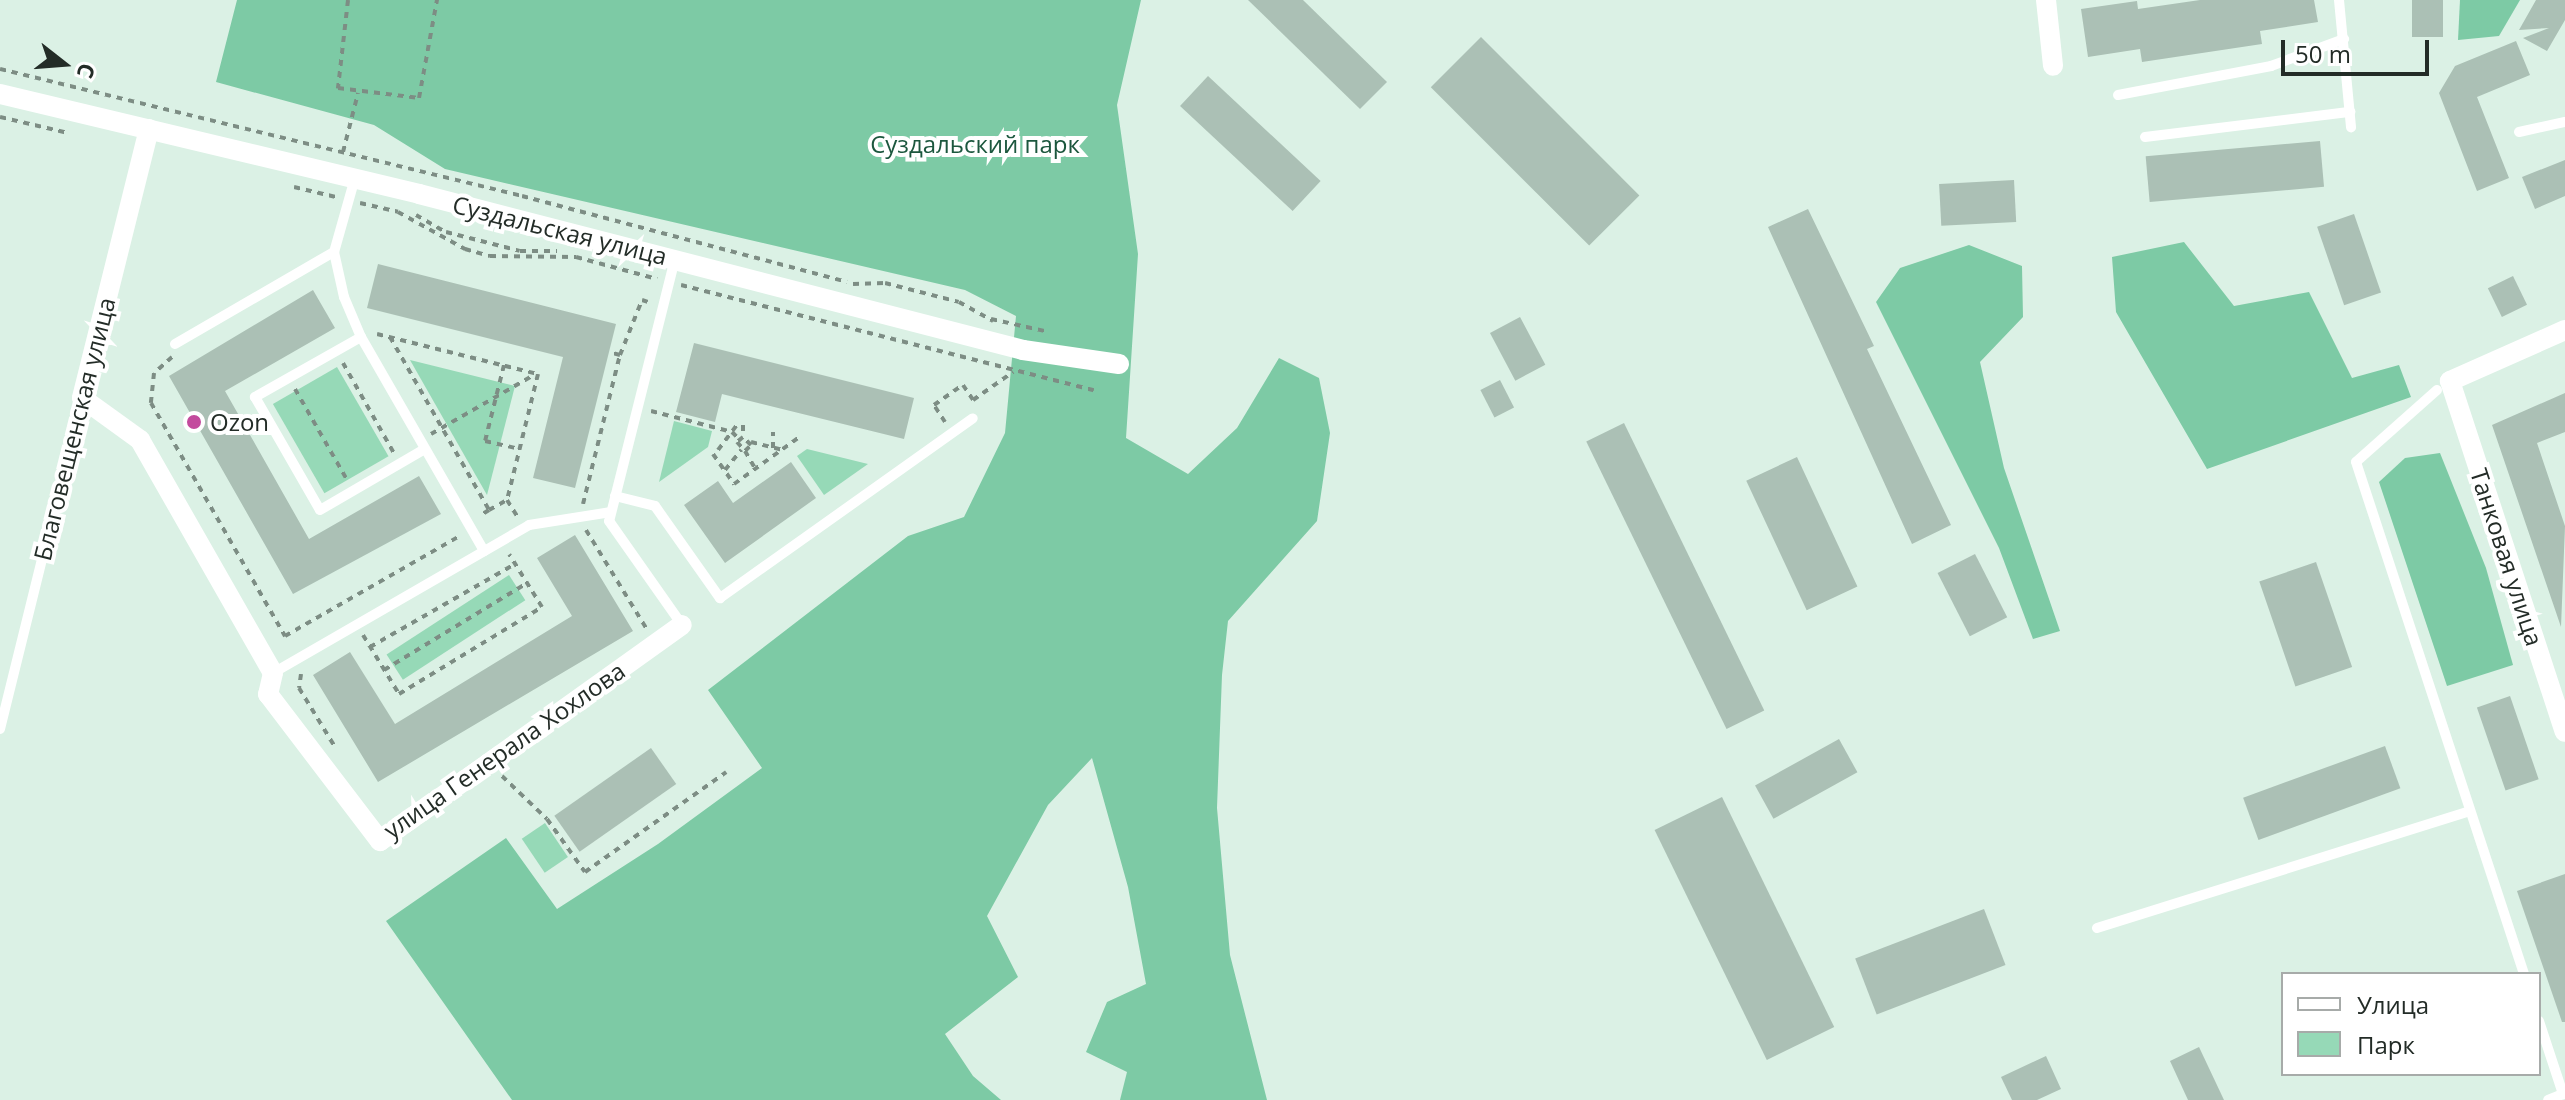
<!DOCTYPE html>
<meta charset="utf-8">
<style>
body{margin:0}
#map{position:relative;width:2565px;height:1100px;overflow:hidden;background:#dbf1e5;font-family:"Open Sans",sans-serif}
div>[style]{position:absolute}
.green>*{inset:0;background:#96d9b7;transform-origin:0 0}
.forest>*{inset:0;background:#7dcaa5}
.building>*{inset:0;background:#abc0b5;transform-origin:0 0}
.path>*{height:4px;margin-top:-2px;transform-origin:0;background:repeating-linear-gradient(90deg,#7d8d84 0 6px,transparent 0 12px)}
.service>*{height:10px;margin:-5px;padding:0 5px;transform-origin:5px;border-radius:5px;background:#fff}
.minor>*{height:20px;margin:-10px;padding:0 10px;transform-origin:10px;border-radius:10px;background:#fff}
.dots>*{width:22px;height:22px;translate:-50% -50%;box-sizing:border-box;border:4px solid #fff;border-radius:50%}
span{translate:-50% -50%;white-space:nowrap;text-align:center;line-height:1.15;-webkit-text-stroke:8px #fff;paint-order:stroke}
.park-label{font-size:24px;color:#1c573e}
.street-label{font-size:24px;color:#232c27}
.poi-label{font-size:24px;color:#232c27}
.left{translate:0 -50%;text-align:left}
.legend{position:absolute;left:2281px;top:972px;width:260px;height:104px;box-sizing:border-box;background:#fff;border:2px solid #a7aba9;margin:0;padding:10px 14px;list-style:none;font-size:24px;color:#232c27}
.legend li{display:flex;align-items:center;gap:16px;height:40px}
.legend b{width:40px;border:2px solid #a7aba9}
.north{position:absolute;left:24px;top:24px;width:80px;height:80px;-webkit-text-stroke:6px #fff;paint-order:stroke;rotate:107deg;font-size:22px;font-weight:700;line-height:32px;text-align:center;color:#232c27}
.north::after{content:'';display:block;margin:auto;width:28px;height:36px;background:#232c27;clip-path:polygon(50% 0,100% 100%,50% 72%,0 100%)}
.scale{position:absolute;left:2281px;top:40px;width:148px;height:36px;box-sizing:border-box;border:4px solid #232c27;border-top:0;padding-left:10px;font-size:24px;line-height:28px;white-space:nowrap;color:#232c27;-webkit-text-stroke:6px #fff;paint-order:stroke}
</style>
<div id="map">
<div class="green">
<div style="clip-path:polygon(410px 360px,515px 386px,487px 495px)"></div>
<div style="left:337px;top:367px;width:103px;height:74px;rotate:60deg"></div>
<div style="clip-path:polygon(674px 421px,712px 431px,708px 447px,659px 482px)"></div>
<div style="clip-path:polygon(807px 449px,868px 464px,824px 495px,797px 456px)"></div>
<div style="left:509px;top:575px;width:30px;height:146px;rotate:57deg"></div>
<div style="left:545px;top:823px;width:41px;height:28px;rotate:56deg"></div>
</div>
<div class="forest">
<div style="clip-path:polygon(237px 0,1141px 0,1117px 105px,1138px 254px,1126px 438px,1188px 474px,1237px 428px,1279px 358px,1319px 378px,1330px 433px,1317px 521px,1228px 621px,1222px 675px,1217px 808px,1230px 955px,1267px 1100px,1120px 1100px,1127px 1072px,1086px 1052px,1107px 1002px,1146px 984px,1128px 887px,1092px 758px,1048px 805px,987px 916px,1018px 977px,945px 1034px,973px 1076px,1001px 1100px,512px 1100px,386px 921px,506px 838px,557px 909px,658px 844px,762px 768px,708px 690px,908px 536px,964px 517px,1005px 433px,1016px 316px,965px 290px,445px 169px,374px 125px,216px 82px)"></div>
<div style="clip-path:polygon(2460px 0,2520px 0,2499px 36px,2458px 40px)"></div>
<div style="clip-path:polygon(2184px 242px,2234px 306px,2309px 292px,2352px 378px,2399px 365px,2411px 397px,2207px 469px,2116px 312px,2112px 257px)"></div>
<div style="clip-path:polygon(1969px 245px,2022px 266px,2023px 317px,1980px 362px,2004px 468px,2060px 631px,2033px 639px,1999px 548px,1876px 302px,1900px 268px)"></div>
<div style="clip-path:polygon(2440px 453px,2486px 568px,2513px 665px,2447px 686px,2379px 482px,2405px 458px)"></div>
</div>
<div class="building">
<div style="clip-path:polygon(1248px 0,1303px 0,1387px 82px,1360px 109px)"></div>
<div style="clip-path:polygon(2200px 0,2314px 0,2318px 22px,2260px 31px,2262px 44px,2142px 62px,2140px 49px,2088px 57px,2081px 9px,2137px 1px,2138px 9px)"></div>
<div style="left:2412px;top:0;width:31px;height:37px"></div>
<div style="clip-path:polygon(2536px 0,2565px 0,2565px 20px,2547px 51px,2523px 38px,2549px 28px,2519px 30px)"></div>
<div style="left:1481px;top:37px;width:224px;height:71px;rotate:45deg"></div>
<div style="clip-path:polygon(2516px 41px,2530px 75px,2477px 97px,2509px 178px,2477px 191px,2439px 93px,2455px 66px)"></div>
<div style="left:1208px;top:76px;width:154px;height:41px;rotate:43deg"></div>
<div style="left:2320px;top:141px;width:46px;height:175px;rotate:85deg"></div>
<div style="clip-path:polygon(2565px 160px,2565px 196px,2535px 209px,2522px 177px)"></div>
<div style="left:2014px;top:180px;width:42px;height:75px;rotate:87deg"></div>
<div style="clip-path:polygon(1808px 209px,1874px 346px,1867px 349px,1951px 525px,1912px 544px,1768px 227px)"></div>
<div style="left:2354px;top:214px;width:83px;height:39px;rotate:71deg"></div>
<div style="clip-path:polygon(378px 264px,616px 324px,575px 488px,533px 478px,563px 357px,367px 308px)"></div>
<div style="left:2513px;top:276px;width:32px;height:28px;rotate:64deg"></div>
<div style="clip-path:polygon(313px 290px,335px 328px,225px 391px,309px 539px,419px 476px,441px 514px,293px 594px,169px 376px)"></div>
<div style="left:1520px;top:317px;width:54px;height:34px;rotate:62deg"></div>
<div style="clip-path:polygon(694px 343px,914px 398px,904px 439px,722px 394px,715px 422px,676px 412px)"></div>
<div style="left:1500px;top:380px;width:31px;height:22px;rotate:63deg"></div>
<div style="clip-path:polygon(2565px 393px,2565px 432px,2537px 443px,2565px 526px,2561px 627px,2492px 425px)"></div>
<div style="left:1624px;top:423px;width:320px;height:42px;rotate:64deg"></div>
<div style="left:1797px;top:457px;width:143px;height:56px;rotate:65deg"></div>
<div style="clip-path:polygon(791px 462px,816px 498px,725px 563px,684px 505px,718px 481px,733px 503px)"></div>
<div style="clip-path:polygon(575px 535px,633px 631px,378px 782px,313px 675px,350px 652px,395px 724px,572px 616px,537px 558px)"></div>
<div style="left:1975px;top:554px;width:71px;height:42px;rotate:63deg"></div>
<div style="left:2316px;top:562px;width:111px;height:60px;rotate:71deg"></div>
<div style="left:2510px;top:696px;width:88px;height:35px;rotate:71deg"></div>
<div style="left:1839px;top:739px;width:38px;height:96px;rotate:61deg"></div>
<div style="left:2385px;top:746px;width:45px;height:151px;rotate:70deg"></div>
<div style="left:651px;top:748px;width:44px;height:118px;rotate:55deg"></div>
<div style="left:1722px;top:797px;width:256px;height:75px;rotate:64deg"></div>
<div style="clip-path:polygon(2565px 874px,2565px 1022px,2562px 1022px,2517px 891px)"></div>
<div style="left:1984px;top:909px;width:60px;height:138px;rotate:69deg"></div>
<div style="clip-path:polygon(2199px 1047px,2224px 1100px,2188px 1100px,2170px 1061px)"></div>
<div style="clip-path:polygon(2046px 1056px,2061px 1089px,2037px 1100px,2012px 1100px,2001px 1077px)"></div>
</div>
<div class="path">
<div style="left:348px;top:0;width:89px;rotate:96.5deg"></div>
<div style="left:338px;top:88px;width:82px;rotate:7deg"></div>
<div style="left:419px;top:98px;width:100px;rotate:-79.6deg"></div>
<div style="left:0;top:69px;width:537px;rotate:13.67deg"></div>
<div style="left:522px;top:196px;width:336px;rotate:14.8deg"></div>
<div style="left:0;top:117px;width:70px;rotate:13.2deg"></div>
<div style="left:343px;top:152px;width:61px;rotate:-75.7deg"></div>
<div style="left:294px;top:187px;width:43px;rotate:13.4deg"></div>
<div style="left:360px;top:203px;width:39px;rotate:13deg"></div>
<div style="left:398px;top:212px;width:77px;rotate:28.9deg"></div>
<div style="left:465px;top:249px;width:26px;rotate:16deg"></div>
<div style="left:490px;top:256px;width:86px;rotate:0.7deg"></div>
<div style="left:576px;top:257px;width:84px;rotate:15.2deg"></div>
<div style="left:416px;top:215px;width:34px;rotate:30deg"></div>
<div style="left:446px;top:232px;width:76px;rotate:14.4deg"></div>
<div style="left:520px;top:251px;width:37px"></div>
<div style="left:853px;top:284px;width:32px;rotate:-2deg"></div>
<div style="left:885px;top:283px;width:76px;rotate:14.4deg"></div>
<div style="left:959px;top:302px;width:39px;rotate:29deg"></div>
<div style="left:681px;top:285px;width:426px;rotate:14.3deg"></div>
<div style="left:991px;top:319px;width:59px;rotate:12.6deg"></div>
<div style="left:377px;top:334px;width:166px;rotate:14deg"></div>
<div style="left:538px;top:374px;width:130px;rotate:103.8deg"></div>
<div style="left:507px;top:500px;width:19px;rotate:58deg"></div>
<div style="left:390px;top:337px;width:199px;rotate:60.2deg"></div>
<div style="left:489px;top:510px;width:9px;rotate:148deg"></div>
<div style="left:620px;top:355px;width:59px;rotate:-68.2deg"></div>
<div style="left:642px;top:300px;width:6px;rotate:18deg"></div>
<div style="left:172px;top:357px;width:24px;rotate:138deg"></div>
<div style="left:154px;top:373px;width:30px;rotate:96deg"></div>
<div style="left:151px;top:403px;width:269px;rotate:60.1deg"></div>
<div style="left:285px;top:636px;width:203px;rotate:-29.8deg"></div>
<div style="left:343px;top:363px;width:103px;rotate:60.5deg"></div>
<div style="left:504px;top:365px;width:78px;rotate:104deg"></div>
<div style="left:485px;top:441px;width:36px;rotate:13deg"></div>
<div style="left:295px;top:389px;width:103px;rotate:60.2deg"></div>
<div style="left:651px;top:411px;width:84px;rotate:14.5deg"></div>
<div style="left:732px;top:432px;width:10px;rotate:45deg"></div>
<div style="left:945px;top:422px;width:20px;rotate:-123deg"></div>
<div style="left:934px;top:405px;width:35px;rotate:-35deg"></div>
<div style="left:963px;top:385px;width:18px;rotate:56deg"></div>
<div style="left:973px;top:400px;width:49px;rotate:-35deg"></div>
<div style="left:743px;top:425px;width:12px;rotate:90deg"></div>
<div style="left:743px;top:437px;width:8px;rotate:140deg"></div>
<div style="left:737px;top:442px;width:12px;rotate:48deg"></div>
<div style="left:745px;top:451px;width:8px;rotate:-45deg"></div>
<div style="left:751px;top:445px;width:11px;rotate:-135deg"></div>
<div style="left:431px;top:434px;width:119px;rotate:-29.8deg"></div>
<div style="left:751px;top:442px;width:32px;rotate:14deg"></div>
<div style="left:773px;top:448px;width:16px;rotate:-90deg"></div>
<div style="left:718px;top:450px;width:34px;rotate:-53deg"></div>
<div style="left:745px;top:451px;width:20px;rotate:60deg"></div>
<div style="left:713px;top:454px;width:37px;rotate:55deg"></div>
<div style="left:734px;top:484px;width:79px;rotate:-35.7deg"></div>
<div style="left:725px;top:470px;width:26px;rotate:-51deg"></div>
<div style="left:583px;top:504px;width:154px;rotate:-76.1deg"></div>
<div style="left:620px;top:355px;width:11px;rotate:-165deg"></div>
<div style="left:489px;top:510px;width:21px;rotate:-29deg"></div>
<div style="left:586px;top:530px;width:115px;rotate:58.5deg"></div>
<div style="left:363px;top:635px;width:69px;rotate:58.6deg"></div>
<div style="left:399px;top:694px;width:167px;rotate:-31.3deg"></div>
<div style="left:542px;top:607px;width:62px;rotate:-121.9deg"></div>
<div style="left:370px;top:647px;width:167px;rotate:-29.8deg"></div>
<div style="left:384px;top:670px;width:167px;rotate:-31.3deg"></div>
<div style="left:301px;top:674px;width:14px;rotate:98deg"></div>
<div style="left:299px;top:688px;width:69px;rotate:58.6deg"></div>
<div style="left:502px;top:776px;width:62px;rotate:43.7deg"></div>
<div style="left:547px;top:819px;width:65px;rotate:54.4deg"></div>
<div style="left:585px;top:872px;width:173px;rotate:-35.3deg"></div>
</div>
<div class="service">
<div style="left:2339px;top:0;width:128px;rotate:84.6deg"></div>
<div style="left:2118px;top:95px;width:156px;rotate:-10.7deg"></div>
<div style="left:2271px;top:66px;width:78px;rotate:-20.3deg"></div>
<div style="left:2519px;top:132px;width:47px;rotate:-12.3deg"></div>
<div style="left:2145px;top:137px;width:207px;rotate:-7deg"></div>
<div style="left:355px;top:178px;width:77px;rotate:105.8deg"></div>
<div style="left:334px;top:252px;width:46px;rotate:77.5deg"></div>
<div style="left:344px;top:297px;width:43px;rotate:67deg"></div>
<div style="left:361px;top:337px;width:247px;rotate:60.1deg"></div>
<div style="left:675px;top:259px;width:270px;rotate:104.1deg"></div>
<div style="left:609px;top:521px;width:127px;rotate:54.9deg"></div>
<div style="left:361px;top:337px;width:122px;rotate:150.5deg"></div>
<div style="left:255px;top:397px;width:130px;rotate:60.1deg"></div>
<div style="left:320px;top:510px;width:121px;rotate:-30.2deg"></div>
<div style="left:175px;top:344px;width:184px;rotate:-30.1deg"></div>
<div style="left:2437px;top:390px;width:108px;rotate:138.4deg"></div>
<div style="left:2356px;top:462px;width:539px;rotate:71.83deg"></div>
<div style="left:615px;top:496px;width:41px;rotate:14deg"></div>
<div style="left:655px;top:506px;width:113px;rotate:54.8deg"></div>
<div style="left:720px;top:598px;width:310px;rotate:-35.4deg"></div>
<div style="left:273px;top:673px;width:296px;rotate:-30deg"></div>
<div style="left:529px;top:525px;width:83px;rotate:-9deg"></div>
<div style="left:0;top:729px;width:341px;rotate:-76.1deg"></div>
<div style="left:2097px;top:928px;width:391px;rotate:-17.4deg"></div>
<div style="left:2539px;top:1021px;width:77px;rotate:71.8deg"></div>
<div style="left:2563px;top:1094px;width:16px;rotate:158deg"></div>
</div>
<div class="minor">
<div style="left:2046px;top:0;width:66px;rotate:83.9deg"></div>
<div style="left:0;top:94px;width:431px;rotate:13.4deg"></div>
<div style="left:419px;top:194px;width:624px;rotate:14.48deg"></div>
<div style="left:1023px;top:350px;width:97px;rotate:8.3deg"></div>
<div style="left:149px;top:129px;width:277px;rotate:104deg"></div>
<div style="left:82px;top:398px;width:72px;rotate:35.9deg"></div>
<div style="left:140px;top:440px;width:268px;rotate:60.3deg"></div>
<div style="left:273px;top:673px;width:22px;rotate:103deg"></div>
<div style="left:268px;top:694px;width:185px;rotate:52.7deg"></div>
<div style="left:380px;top:841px;width:371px;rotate:-35.6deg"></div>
<div style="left:2565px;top:330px;width:126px;rotate:156.1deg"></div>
<div style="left:2450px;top:381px;width:369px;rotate:71.9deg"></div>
</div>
<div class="dots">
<div style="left:194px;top:422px;background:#c34a9d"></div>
</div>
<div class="park-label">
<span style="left:975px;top:144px">Суздальский парк</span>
</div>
<div class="street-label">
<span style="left:560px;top:230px;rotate:14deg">Суздальская улица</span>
<span style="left:74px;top:429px;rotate:-76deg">Благовещенская улица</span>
<span style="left:2507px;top:557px;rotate:72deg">Танковая улица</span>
<span style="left:504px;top:750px;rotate:-35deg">улица Генерала Хохлова</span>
</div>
<div class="poi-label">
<span class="left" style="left:210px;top:422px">Ozon</span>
</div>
<ul class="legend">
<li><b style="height:10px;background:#fff"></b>Улица</li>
<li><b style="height:22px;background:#96d9b7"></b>Парк</li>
</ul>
<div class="north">С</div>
<div class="scale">50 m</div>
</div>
